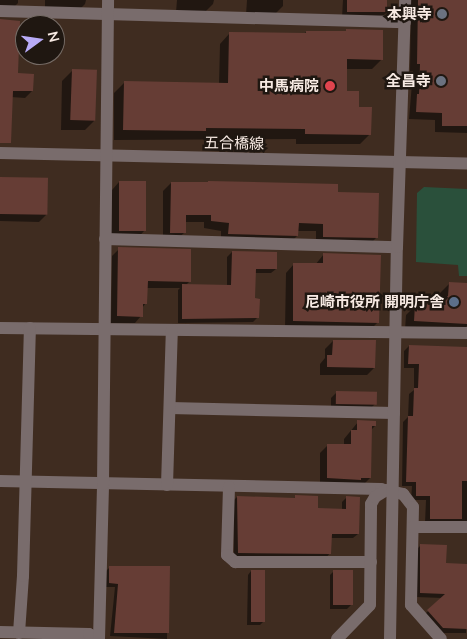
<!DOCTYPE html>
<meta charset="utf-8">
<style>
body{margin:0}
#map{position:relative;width:467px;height:639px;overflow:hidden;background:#3f2c20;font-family:Mulish,"Noto Sans JP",sans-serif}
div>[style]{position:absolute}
.green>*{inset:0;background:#2a503b}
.shadow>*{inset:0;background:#0007}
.building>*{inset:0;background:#663d35;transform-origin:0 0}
.minor>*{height:12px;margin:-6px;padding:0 6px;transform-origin:6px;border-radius:6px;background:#796c6c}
.dots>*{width:14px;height:14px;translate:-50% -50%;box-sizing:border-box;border:2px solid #1f1711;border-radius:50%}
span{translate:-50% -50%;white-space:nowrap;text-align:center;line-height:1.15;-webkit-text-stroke:5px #1f1711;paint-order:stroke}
.poi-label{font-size:15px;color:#f7eae3;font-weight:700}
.right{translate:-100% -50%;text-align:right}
.street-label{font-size:15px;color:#f7eae3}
.north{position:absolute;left:15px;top:15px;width:50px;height:50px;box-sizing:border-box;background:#1f1711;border:1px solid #756b65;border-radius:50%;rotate:76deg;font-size:14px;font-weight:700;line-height:20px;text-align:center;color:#f7eae3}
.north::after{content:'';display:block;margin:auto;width:18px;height:22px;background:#b8abf7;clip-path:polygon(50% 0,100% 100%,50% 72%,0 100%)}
</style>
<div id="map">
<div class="green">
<div style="clip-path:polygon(424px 187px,467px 189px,467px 276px,459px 276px,458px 265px,416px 262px,417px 193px)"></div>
</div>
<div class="shadow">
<div style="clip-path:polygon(0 0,18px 0,18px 3px,11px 10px,0 10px)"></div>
<div style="clip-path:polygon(45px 0,86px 0,85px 4px,80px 9px,45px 8px)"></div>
<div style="clip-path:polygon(177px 0,214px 0,213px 4px,204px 13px,176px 12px)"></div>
<div style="clip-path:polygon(247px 0,283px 0,283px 6px,274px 15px,246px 15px)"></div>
<div style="clip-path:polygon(343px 0,386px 0,386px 13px,381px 18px,342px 17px)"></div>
<div style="clip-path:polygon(411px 0,467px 0,467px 133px,435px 132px,435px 120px,409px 119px,413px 71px,410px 71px)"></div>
<div style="clip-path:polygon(0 20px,17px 74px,32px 91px,25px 98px,11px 97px,0 137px)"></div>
<div style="clip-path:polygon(347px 30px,382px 59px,372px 69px,346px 69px,345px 92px,358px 108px,370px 134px,360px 144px,296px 144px,296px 139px,114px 140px,114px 93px,124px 83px,219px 84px,220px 44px,229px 34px,304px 34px,306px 32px,345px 32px)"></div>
<div style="clip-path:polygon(72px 71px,95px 120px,85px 130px,61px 130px,62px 81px)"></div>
<div style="clip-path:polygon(0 178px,47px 214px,39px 222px,0 221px)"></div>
<div style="clip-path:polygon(119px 182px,144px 231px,137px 239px,111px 238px,112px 190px)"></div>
<div style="clip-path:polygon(171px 183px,337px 193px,376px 238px,368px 246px,316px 244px,316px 231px,297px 231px,297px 236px,289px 244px,221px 242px,221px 231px,204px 228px,204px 222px,185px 222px,184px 233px,176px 240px,163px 240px,163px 191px)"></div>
<div style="clip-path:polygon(119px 249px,190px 281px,186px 285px,227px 286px,227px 257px,232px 252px,276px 269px,271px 273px,255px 273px,254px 300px,258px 317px,253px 322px,178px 323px,178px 290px,180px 288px,146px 288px,146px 303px,142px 308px,141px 316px,135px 323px,111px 323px,112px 256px)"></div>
<div style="clip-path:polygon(324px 254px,378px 322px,369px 331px,285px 328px,286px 273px,294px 264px,315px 265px)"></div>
<div style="clip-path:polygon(450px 283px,467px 285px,467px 326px,459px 334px,405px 330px,406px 315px,416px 305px,439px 306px,440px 293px)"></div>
<div style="clip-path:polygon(333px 341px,374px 368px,367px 375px,320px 375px,320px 364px,325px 358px,325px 349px)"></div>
<div style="clip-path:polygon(409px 346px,467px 348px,467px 524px,425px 523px,426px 500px,411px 500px,412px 486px,402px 486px,403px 422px,408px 417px,409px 394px,414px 390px,414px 368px,404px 368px,404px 351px)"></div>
<div style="clip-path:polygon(336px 393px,375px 404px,370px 409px,331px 408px,331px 398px)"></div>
<div style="clip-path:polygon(358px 422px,375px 426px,371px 430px,370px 478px,363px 485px,320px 485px,320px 453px,328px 445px,344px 446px,344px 439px)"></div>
<div style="clip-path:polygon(237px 497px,293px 499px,296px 497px,316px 510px,342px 510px,342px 502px,346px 498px,358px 534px,353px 538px,330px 538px,330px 553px,326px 558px,234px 557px,233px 501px)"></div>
<div style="clip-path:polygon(421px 545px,445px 564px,467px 565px,466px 633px,438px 633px,423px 616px,442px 598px,416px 597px,416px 550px)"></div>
<div style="clip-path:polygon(110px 567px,168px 568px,167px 639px,110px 636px,115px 587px,105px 587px,106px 571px)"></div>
<div style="clip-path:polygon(251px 571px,264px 621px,260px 625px,247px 625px,248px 575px)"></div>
<div style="clip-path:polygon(334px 571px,351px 605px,347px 609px,330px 609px,330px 575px)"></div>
</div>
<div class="building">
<div style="left:347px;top:0;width:40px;height:12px"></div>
<div style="clip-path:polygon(418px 0,467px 0,467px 126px,442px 126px,442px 113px,416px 112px,417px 94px,419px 94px,420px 64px,417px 64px)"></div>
<div style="clip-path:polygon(0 19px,20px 21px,18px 73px,34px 74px,33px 91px,13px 91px,11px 143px,0 143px)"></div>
<div style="clip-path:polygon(346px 29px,383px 30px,383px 60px,347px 59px,347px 91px,359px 91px,359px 107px,372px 107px,371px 135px,305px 134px,305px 129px,206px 128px,206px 131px,123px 130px,124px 81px,228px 83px,229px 32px,306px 33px,306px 31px,346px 31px)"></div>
<div style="left:72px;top:69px;width:25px;height:51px;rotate:2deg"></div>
<div style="left:0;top:177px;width:48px;height:37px;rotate:1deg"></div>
<div style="left:119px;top:181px;width:27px;height:50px"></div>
<div style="clip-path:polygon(208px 181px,338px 184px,338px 192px,379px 193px,378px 238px,323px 237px,323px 224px,299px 223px,298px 236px,228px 234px,229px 223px,211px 221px,211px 215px,186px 215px,186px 233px,170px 233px,171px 182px,208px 182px)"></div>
<div style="clip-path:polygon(118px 247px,191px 249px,191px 282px,148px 281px,147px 304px,143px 304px,143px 317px,117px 316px)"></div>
<div style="clip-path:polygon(232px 251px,277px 252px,277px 269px,256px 269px,255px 298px,260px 299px,259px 318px,182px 319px,182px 284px,231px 285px)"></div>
<div style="clip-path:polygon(323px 253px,381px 255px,379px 323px,293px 321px,293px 263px,323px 263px)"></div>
<div style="clip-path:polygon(449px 282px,467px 283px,467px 324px,414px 321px,415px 304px,437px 305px,448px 296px)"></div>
<div style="clip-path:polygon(333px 340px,376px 340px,375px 368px,327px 367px,327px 355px,332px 355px)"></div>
<div style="clip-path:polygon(409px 345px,467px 347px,467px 481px,462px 481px,462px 519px,430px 519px,430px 496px,416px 496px,416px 482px,406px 482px,408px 416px,413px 416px,414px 388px,418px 388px,419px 364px,408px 364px)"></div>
<div style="left:336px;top:391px;width:41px;height:13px;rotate:1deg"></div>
<div style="clip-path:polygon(357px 420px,376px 421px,376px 426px,372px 426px,371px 478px,361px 478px,361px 480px,327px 478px,327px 444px,351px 444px,351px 430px,357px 430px)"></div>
<div style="clip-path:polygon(295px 495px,318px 496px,318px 508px,346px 509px,346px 496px,360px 497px,359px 534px,332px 534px,331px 554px,238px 553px,237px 496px,295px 498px)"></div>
<div style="clip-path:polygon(420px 544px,447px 545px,446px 563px,467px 564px,467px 629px,443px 628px,427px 610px,445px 594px,420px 593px)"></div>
<div style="clip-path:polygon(109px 566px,170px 566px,169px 633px,114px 633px,118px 584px,109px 583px)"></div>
<div style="left:251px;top:570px;width:14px;height:52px"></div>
<div style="left:333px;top:570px;width:20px;height:35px"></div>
</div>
<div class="minor">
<div style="left:0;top:11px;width:405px;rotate:1.6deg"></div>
<div style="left:0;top:153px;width:467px;rotate:1.3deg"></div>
<div style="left:105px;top:239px;width:292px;rotate:1.6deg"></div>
<div style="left:0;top:328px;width:467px;rotate:0.6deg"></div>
<div style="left:170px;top:408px;width:224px;rotate:1.3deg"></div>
<div style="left:0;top:481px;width:381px;rotate:1.2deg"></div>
<div style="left:381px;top:489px;width:23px;rotate:13deg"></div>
<div style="left:403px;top:494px;width:16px;rotate:52deg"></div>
<div style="left:413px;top:507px;width:98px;rotate:91.2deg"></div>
<div style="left:411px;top:605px;width:45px;rotate:48.6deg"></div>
<div style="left:167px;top:485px;width:155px;rotate:-88.2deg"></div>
<div style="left:229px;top:487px;width:68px;rotate:91.7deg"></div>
<div style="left:227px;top:555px;width:11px;rotate:41deg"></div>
<div style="left:235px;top:562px;width:136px"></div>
<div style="left:413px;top:527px;width:54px"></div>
<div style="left:0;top:632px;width:89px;rotate:1.3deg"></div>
<div style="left:89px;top:634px;width:9px;rotate:32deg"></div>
<div style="left:19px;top:633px;width:57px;rotate:-86deg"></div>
<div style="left:23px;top:576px;width:248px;rotate:-88.4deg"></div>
<div style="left:99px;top:639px;width:155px;rotate:-88.5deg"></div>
<div style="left:103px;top:484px;width:484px;rotate:-89.4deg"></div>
<div style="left:337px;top:639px;width:47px;rotate:-45.9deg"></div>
<div style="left:370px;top:605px;width:101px;rotate:-89.4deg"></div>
<div style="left:371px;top:504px;width:8px;rotate:-60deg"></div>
<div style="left:375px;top:497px;width:13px;rotate:-32deg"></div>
<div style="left:390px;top:639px;width:392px;rotate:-89deg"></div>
<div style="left:397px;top:247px;width:247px;rotate:-88.1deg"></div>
</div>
<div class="dots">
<div style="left:442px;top:14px;background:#6b7280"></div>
<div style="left:441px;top:81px;background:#6b7280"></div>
<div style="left:330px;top:86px;background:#e0444e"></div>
<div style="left:454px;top:302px;background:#5c6f8a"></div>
</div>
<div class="poi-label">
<span class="right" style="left:432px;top:14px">本興寺</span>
<span class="right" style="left:431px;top:81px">全昌寺</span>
<span class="right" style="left:319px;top:86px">中馬病院</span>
<span class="right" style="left:444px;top:302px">尼崎市役所 開明庁舎</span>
</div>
<div class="street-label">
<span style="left:234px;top:143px;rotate:1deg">五合橋線</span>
</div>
<div class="north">N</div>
</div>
